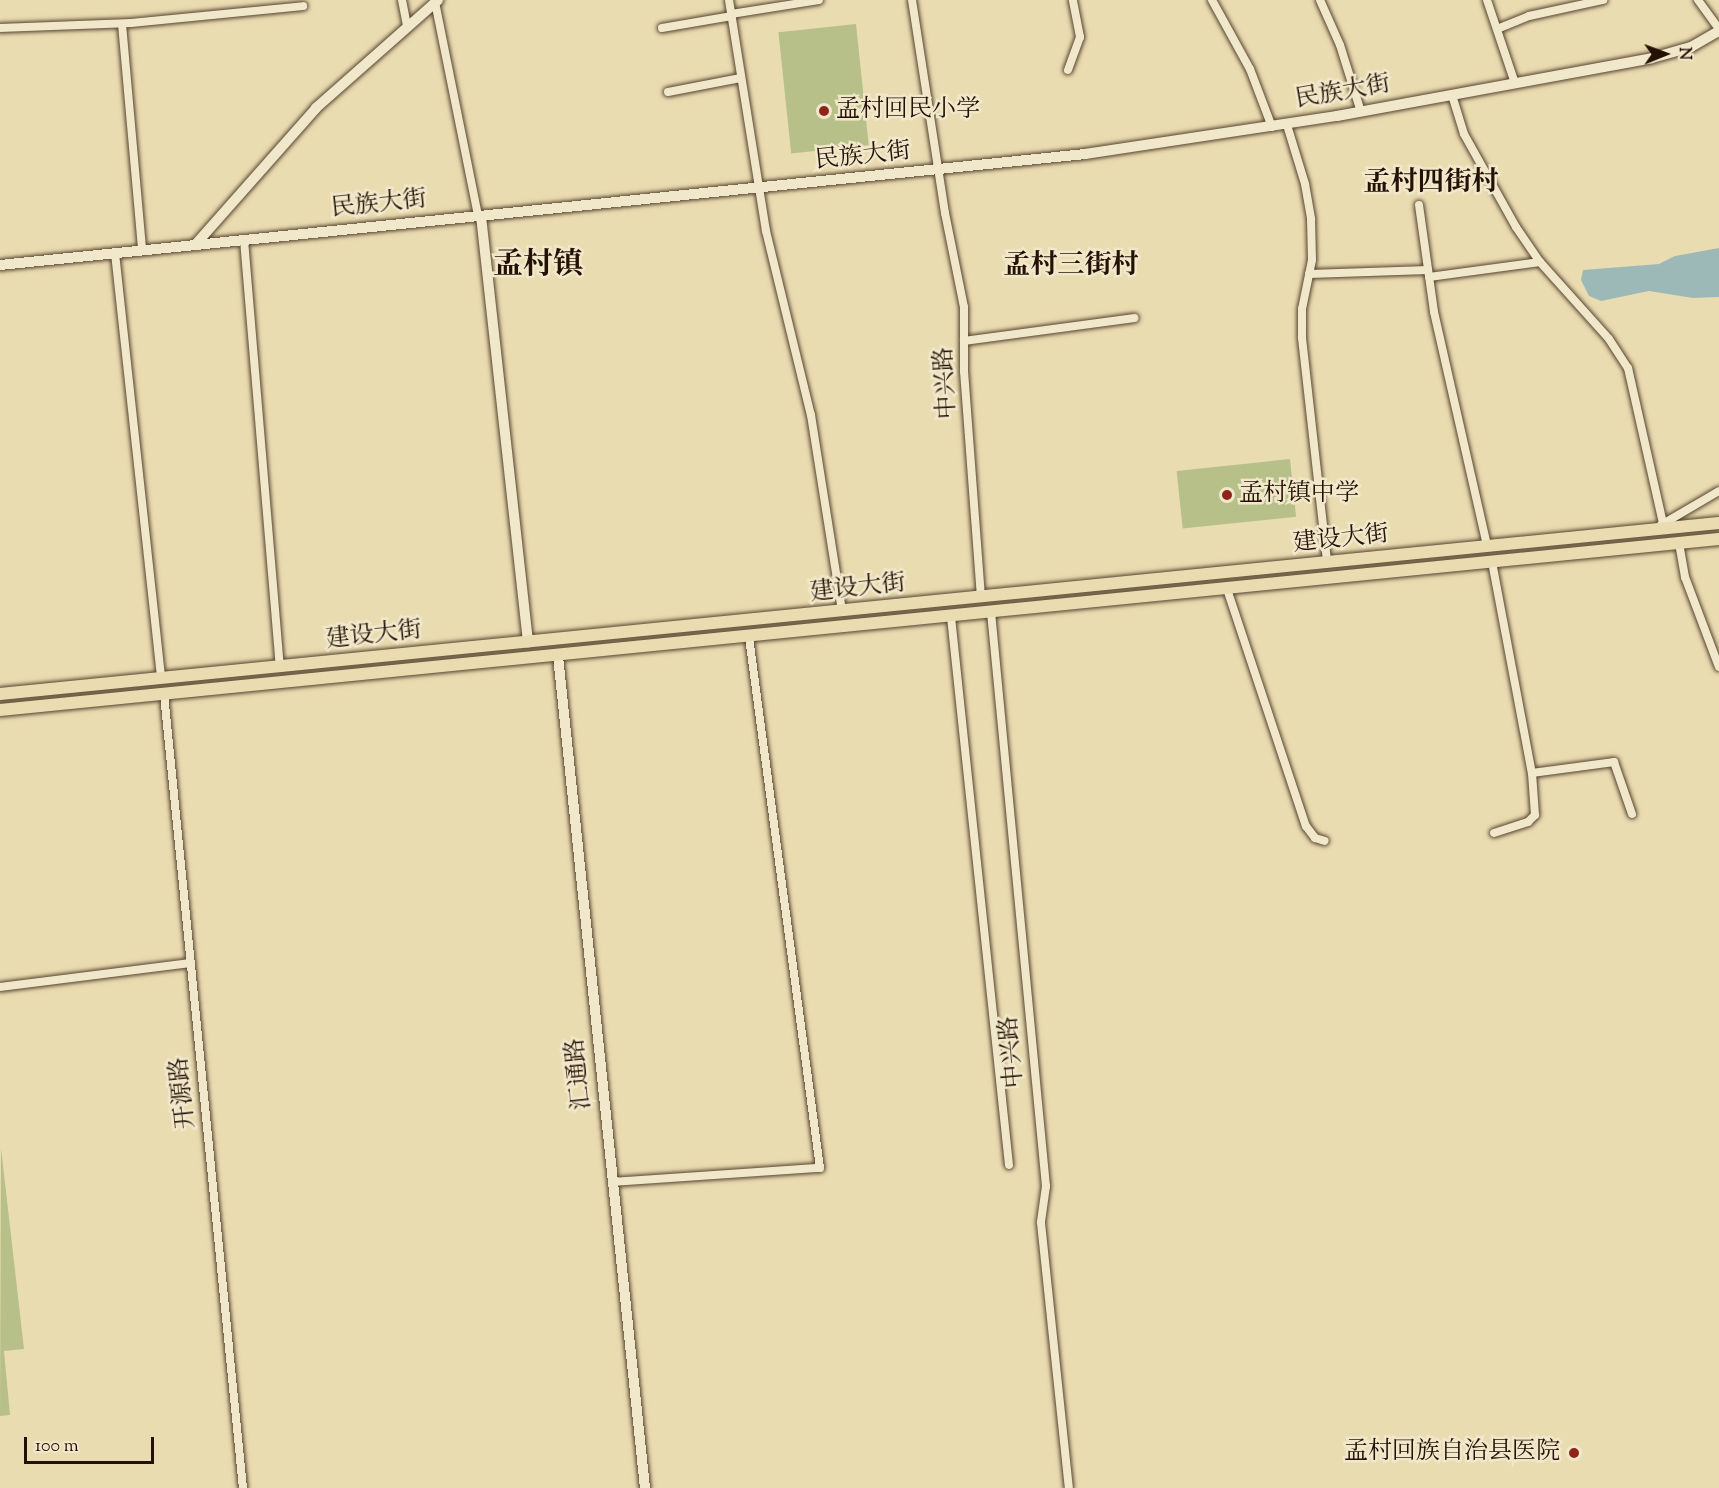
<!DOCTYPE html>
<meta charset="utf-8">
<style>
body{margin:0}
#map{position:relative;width:1719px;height:1488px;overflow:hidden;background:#eadcb1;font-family:"Sorts Mill Goudy","Noto Serif SC",serif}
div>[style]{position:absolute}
.green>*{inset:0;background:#b8c08a;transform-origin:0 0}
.water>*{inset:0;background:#9db9b7}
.roads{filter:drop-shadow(0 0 2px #56442f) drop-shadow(0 0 2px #56442f)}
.street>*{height:8px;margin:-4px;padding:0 4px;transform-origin:4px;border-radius:4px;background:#f1e8cc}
.secondary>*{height:10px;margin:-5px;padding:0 5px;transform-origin:5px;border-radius:5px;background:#f1e8cc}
.primary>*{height:12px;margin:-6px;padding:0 6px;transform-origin:6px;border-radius:6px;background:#eadcb1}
.dots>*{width:16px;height:16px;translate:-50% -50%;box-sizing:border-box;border:3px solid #f1e8cc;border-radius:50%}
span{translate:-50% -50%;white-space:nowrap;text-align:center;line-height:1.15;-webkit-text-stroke:5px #f1e8cc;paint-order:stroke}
.street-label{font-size:24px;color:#241104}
.poi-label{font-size:24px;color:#241104}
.left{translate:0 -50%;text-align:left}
.right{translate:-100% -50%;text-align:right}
.quarter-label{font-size:27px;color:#241104;font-weight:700}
.district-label{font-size:30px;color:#241104;font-weight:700}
.north{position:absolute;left:1635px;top:24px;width:60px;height:60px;-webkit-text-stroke:4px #f1e8cc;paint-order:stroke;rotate:89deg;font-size:16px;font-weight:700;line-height:24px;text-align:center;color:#241104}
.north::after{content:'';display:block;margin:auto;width:21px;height:27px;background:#241104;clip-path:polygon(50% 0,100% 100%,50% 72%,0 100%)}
.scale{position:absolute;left:24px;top:1437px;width:130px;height:27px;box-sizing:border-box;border:3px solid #241104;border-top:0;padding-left:8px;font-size:18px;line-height:21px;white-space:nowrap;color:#241104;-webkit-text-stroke:4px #f1e8cc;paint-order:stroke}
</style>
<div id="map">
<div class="green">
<div style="left:856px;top:24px;width:122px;height:78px;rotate:84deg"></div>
<div style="left:1290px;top:459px;width:58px;height:114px;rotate:84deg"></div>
<div style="clip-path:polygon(1px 1148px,24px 1349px,4px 1351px,10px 1415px,0 1416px)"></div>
</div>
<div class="water">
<div style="clip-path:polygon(1719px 248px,1719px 297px,1693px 298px,1649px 291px,1601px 301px,1589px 296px,1581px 280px,1583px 270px,1659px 264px,1675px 256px)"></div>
</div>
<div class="roads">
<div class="street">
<div style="left:402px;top:0;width:25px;rotate:79deg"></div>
<div style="left:729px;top:0;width:234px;rotate:80.9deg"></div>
<div style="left:766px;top:231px;width:189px;rotate:76.3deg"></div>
<div style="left:811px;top:415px;width:198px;rotate:81deg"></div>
<div style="left:912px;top:0;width:216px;rotate:81.2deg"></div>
<div style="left:945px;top:213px;width:96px;rotate:78.6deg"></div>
<div style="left:964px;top:307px;width:64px;rotate:90deg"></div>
<div style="left:964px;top:371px;width:227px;rotate:85.7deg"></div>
<div style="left:1212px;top:0;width:79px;rotate:61.2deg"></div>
<div style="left:1250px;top:69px;width:62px;rotate:69.2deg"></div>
<div style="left:1320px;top:0;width:49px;rotate:66deg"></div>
<div style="left:1340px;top:45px;width:70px;rotate:72.6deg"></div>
<div style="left:1487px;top:0;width:88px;rotate:71.4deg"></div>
<div style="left:1698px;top:0;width:36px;rotate:54deg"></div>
<div style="left:435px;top:2px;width:218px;rotate:78.6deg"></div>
<div style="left:731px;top:14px;width:89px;rotate:-9deg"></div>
<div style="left:122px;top:24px;width:227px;rotate:84.9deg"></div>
<div style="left:0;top:28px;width:131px;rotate:-2.2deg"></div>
<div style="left:131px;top:23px;width:173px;rotate:-5.6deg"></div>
<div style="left:662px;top:28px;width:71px;rotate:-9.7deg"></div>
<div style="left:1497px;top:29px;width:35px;rotate:-22deg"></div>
<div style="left:1529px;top:16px;width:76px;rotate:-12.2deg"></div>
<div style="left:1068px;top:70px;width:35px;rotate:-70deg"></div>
<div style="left:1080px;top:37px;width:38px;rotate:-101deg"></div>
<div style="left:668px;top:92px;width:74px;rotate:-10.9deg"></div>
<div style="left:1452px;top:95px;width:41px;rotate:72.9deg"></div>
<div style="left:1464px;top:134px;width:107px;rotate:60.8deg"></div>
<div style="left:1516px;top:227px;width:42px;rotate:55.6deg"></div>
<div style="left:1540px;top:262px;width:103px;rotate:48.1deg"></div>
<div style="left:1609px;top:339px;width:35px;rotate:57deg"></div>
<div style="left:1628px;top:368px;width:159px;rotate:77.3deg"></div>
<div style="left:1287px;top:125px;width:62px;rotate:73deg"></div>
<div style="left:1305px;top:184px;width:36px;rotate:80deg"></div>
<div style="left:1311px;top:219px;width:41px;rotate:88.6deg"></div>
<div style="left:1312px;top:260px;width:50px;rotate:101.5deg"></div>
<div style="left:1302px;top:309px;width:29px;rotate:90deg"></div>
<div style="left:1302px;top:338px;width:225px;rotate:83.6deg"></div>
<div style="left:1419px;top:205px;width:108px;rotate:82deg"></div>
<div style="left:1434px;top:312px;width:240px;rotate:77.2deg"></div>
<div style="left:244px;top:240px;width:429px;rotate:85.2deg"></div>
<div style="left:115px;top:253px;width:427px;rotate:83.8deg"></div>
<div style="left:1309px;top:274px;width:119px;rotate:-1.9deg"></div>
<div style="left:1429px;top:277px;width:112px;rotate:-7.7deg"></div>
<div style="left:964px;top:341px;width:172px;rotate:-7.7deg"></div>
<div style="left:1661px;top:525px;width:67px;rotate:-30.4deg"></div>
<div style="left:1679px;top:543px;width:35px;rotate:80deg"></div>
<div style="left:1685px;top:577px;width:96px;rotate:69.3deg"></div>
<div style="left:1492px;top:562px;width:215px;rotate:79.3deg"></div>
<div style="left:1532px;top:773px;width:83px;rotate:-7.6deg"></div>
<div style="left:1614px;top:762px;width:55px;rotate:70.9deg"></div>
<div style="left:1227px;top:589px;width:250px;rotate:71.6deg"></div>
<div style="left:1306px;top:826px;width:15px;rotate:53deg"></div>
<div style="left:1315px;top:838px;width:10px;rotate:17deg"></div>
<div style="left:991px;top:612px;width:577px;rotate:84.53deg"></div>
<div style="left:1046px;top:1186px;width:37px;rotate:98deg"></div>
<div style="left:1041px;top:1223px;width:266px;rotate:84deg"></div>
<div style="left:951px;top:617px;width:551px;rotate:83.96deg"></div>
<div style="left:164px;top:694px;width:798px;rotate:84.32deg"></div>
<div style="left:1494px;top:833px;width:36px;rotate:-18deg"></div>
<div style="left:1528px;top:822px;width:10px;rotate:-45deg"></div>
<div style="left:1535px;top:815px;width:42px;rotate:-94.1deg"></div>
<div style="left:0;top:987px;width:192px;rotate:-7.2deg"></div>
<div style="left:612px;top:1182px;width:208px;rotate:-3.9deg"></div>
<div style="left:820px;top:1168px;width:536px;rotate:-97.62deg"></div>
</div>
<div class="secondary">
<div style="left:481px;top:216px;width:429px;rotate:83.7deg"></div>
<div style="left:195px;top:245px;width:183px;rotate:-48.5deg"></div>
<div style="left:316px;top:108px;width:163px;rotate:-41.5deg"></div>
<div style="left:0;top:265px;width:1091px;rotate:-5.84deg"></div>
<div style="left:1085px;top:154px;width:255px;rotate:-8.6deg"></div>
<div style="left:1337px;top:116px;width:320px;rotate:-10.4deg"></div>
<div style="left:1652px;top:58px;width:41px;rotate:-15.8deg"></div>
<div style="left:1691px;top:47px;width:32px;rotate:-30deg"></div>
<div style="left:558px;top:656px;width:837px;rotate:84.03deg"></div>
</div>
<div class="primary">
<div style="left:0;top:694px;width:1727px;rotate:-5.68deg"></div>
<div style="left:0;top:710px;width:1727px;rotate:-5.68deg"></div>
</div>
</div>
<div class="dots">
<div style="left:824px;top:111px;background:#8f2418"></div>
<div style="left:1227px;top:495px;background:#8f2418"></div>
<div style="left:1574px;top:1453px;background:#8f2418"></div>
</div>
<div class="street-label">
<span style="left:1343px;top:93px;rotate:-10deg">民族大街</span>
<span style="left:863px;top:157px;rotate:-6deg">民族大街</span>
<span style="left:379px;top:205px;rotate:-6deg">民族大街</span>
<span style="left:947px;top:383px;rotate:-93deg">中兴路</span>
<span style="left:1341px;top:540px;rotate:-6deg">建设大街</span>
<span style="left:858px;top:589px;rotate:-6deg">建设大街</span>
<span style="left:374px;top:636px;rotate:-6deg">建设大街</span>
<span style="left:1013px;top:1052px;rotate:-95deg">中兴路</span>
<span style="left:580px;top:1074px;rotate:-96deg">汇通路</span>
<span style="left:184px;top:1093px;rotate:-96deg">开源路</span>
</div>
<div class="poi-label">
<span class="left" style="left:836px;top:111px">孟村回民小学</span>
<span class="left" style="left:1239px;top:495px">孟村镇中学</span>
<span class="right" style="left:1560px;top:1453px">孟村回族自治县医院</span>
</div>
<div class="quarter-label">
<span style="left:1431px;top:184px">孟村四街村</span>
<span style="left:1071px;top:267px">孟村三街村</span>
</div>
<div class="district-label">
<span style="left:538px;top:266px">孟村镇</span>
</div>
<div class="north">N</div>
<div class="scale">100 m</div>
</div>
